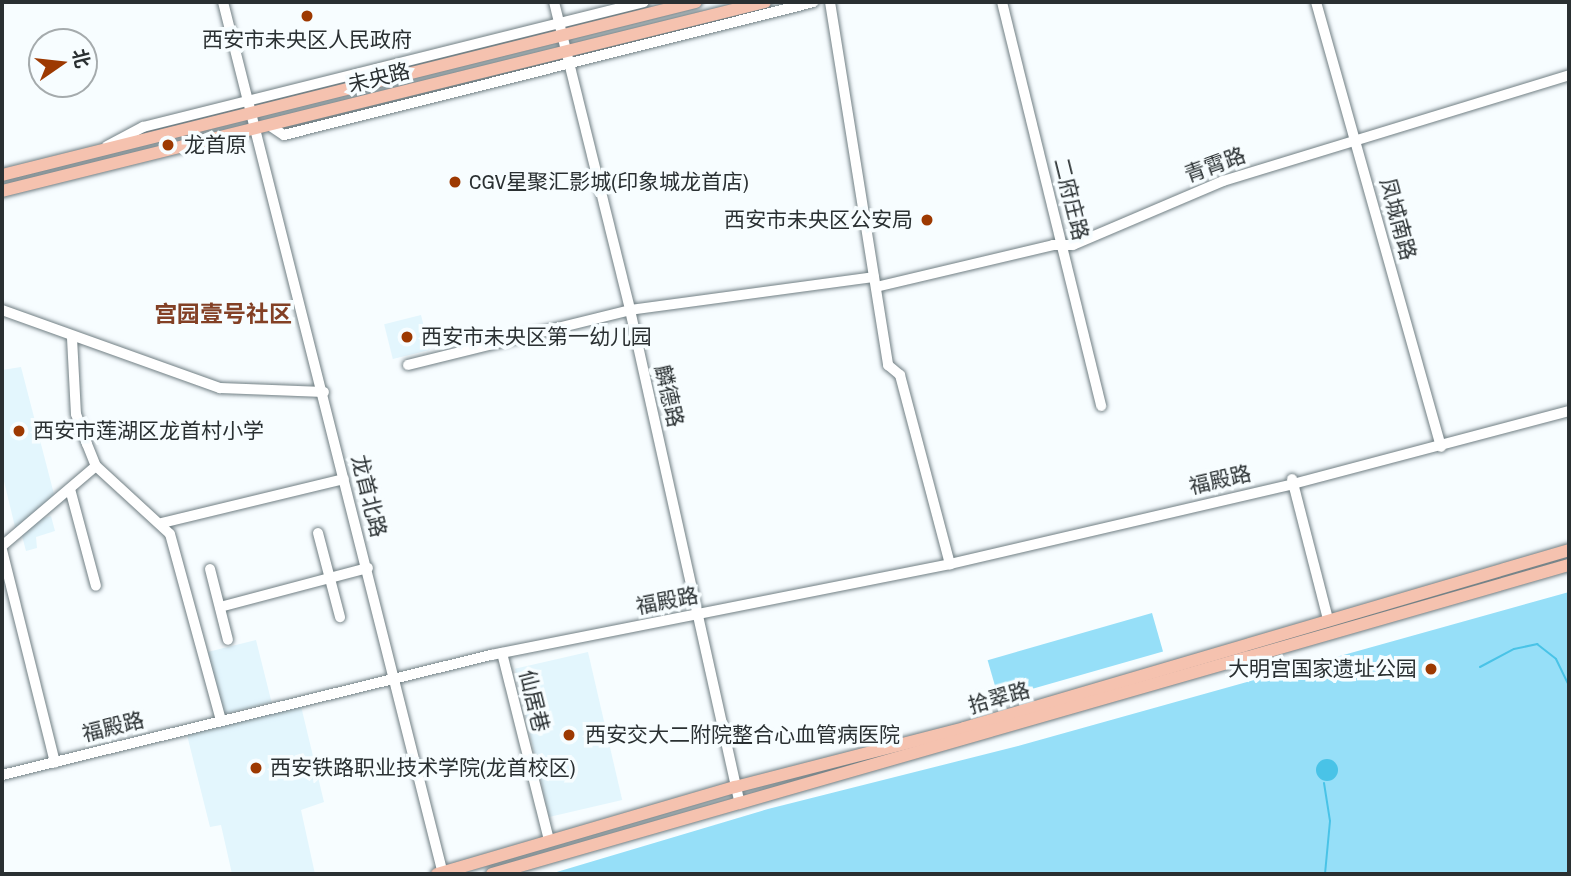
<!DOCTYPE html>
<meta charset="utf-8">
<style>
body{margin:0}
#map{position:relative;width:1571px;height:876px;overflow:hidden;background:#f7fdff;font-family:"Archivo Narrow","Noto Sans SC",sans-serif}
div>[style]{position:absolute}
.built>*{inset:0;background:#e3f6fd;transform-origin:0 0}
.green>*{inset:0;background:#96dff8;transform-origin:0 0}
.water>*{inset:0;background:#49c3e7}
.round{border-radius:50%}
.stream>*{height:2px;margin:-1px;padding:0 1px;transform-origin:1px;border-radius:1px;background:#49c3e7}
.roads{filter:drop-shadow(0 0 2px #717f84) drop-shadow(0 0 2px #717f84)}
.minor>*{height:10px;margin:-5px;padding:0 5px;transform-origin:5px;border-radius:5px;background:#fff}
.major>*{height:12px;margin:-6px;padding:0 6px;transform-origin:6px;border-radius:6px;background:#f5c2af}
.dots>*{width:19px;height:19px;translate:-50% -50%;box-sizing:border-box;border:4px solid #f7fdff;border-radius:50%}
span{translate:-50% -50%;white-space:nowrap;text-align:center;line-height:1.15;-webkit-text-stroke:7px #f7fdff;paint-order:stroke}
.poi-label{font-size:21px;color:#2a3032}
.left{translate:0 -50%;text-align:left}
.right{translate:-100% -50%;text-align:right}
.street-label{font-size:21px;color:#2a3032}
.neighbourhood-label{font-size:23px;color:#834025;font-weight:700}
.frame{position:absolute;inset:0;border:4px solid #2a3032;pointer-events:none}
.north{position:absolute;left:28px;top:28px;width:70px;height:70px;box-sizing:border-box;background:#f7fdff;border:2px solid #a5abad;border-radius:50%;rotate:76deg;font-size:19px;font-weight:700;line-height:28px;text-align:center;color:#2a3032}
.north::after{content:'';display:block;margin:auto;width:24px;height:32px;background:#9d3901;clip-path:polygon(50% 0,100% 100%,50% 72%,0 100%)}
</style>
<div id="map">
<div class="built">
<div style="left:421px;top:315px;width:36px;height:38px;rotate:76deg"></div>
<div style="clip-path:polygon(21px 367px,55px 498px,16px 531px,2px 473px,2px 370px)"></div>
<div style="clip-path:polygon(51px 516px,55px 531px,36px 537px,37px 548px,26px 551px,21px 532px,34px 521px)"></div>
<div style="left:256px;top:640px;width:64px;height:54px;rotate:76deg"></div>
<div style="left:588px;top:652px;width:152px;height:75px;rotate:77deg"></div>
<div style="clip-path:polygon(301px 706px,324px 802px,301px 810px,315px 874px,232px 874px,221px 825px,210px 827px,187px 735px)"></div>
</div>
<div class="green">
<div style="clip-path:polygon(1569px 592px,1569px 874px,550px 874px,768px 809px,1018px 746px)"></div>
<div style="left:1152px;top:613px;width:40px;height:171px;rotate:74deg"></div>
</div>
<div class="water">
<div class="round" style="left:1316px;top:759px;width:22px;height:22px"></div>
</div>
<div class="stream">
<div style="left:1480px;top:667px;width:38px;rotate:-28deg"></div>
<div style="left:1514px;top:649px;width:24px;rotate:-12deg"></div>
<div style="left:1537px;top:644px;width:24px;rotate:38deg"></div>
<div style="left:1556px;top:659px;width:30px;rotate:64deg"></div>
<div style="left:1569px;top:732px;width:19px;rotate:90deg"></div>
<div style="left:1324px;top:783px;width:38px;rotate:81deg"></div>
<div style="left:1330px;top:821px;width:53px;rotate:95.4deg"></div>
</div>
<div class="roads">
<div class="minor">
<div style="left:223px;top:2px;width:899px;rotate:75.84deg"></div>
<div style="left:554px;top:2px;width:317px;rotate:76.1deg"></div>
<div style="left:630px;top:310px;width:502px;rotate:77.46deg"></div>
<div style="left:830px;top:2px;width:368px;rotate:80.9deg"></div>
<div style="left:888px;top:365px;width:16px;rotate:40deg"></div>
<div style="left:900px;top:375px;width:196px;rotate:75.2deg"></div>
<div style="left:1002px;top:2px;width:416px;rotate:76.2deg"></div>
<div style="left:1316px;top:2px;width:462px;rotate:74.3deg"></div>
<div style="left:269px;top:125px;width:18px;rotate:34deg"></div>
<div style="left:284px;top:135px;width:546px;rotate:-14.09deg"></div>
<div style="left:107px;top:146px;width:41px;rotate:-27.8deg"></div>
<div style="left:143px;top:127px;width:516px;rotate:-14.01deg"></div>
<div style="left:876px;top:287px;width:182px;rotate:-13.3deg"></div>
<div style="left:1053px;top:245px;width:20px"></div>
<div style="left:1073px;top:245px;width:163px;rotate:-23.1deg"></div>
<div style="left:1223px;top:181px;width:362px;rotate:-17deg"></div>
<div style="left:2px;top:310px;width:232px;rotate:19.7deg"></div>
<div style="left:220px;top:388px;width:104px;rotate:2.2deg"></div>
<div style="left:72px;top:338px;width:76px;rotate:87deg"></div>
<div style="left:76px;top:414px;width:32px;rotate:70deg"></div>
<div style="left:87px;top:444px;width:24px;rotate:68deg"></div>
<div style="left:96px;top:466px;width:100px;rotate:42.6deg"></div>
<div style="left:170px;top:534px;width:193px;rotate:74.7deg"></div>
<div style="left:408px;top:365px;width:229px;rotate:-13.9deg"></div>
<div style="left:630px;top:310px;width:246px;rotate:-7.7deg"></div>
<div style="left:1292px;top:479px;width:145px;rotate:75.6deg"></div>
<div style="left:70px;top:489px;width:100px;rotate:75deg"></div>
<div style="left:162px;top:523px;width:187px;rotate:-13.6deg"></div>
<div style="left:318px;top:533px;width:87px;rotate:75.3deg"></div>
<div style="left:2px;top:546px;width:123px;rotate:-40.4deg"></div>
<div style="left:2px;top:550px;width:219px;rotate:76deg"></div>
<div style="left:210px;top:569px;width:73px;rotate:75.8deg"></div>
<div style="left:220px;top:607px;width:153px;rotate:-14.8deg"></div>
<div style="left:502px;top:653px;width:193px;rotate:75.9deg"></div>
<div style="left:2px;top:775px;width:504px;rotate:-13.79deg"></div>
<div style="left:491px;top:655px;width:468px;rotate:-11.2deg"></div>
<div style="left:950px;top:564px;width:352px;rotate:-13.1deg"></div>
<div style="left:1293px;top:484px;width:285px;rotate:-14.8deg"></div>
</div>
<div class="major">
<div style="left:2px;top:175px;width:715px;rotate:-14deg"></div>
<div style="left:2px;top:191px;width:786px;rotate:-13.91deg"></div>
<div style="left:437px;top:874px;width:310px;rotate:-16.3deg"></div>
<div style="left:735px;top:787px;width:236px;rotate:-14.4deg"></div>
<div style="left:964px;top:728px;width:631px;rotate:-16.39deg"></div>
<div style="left:492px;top:874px;width:1120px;rotate:-16.01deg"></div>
</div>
</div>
<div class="dots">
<div style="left:307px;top:16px;background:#9d3901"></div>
<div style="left:168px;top:145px;background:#9d3901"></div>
<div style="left:455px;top:182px;background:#9d3901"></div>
<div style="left:927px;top:220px;background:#9d3901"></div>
<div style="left:407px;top:337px;background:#9d3901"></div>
<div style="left:19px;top:431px;background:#9d3901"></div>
<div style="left:1431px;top:669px;background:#9d3901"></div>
<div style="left:569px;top:735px;background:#9d3901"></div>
<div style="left:256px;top:768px;background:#9d3901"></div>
</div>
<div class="poi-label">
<span style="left:307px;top:40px">西安市未央区人民政府</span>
<span class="left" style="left:184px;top:145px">龙首原</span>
<span class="left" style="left:469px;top:182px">CGV星聚汇影城(印象城龙首店)</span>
<span class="right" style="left:913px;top:220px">西安市未央区公安局</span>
<span class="left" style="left:421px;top:337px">西安市未央区第一幼儿园</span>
<span class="left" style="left:33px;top:431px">西安市莲湖区龙首村小学</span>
<span class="right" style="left:1417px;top:669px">大明宫国家遗址公园</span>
<span class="left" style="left:585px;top:735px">西安交大二附院整合心血管病医院</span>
<span class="left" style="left:270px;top:768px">西安铁路职业技术学院(龙首校区)</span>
</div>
<div class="street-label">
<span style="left:379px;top:78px;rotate:-14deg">未央路</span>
<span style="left:1215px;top:165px;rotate:-20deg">青霄路</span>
<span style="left:1071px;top:199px;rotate:76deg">二府庄路</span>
<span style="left:1398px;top:219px;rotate:75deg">凤城南路</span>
<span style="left:669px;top:396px;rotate:77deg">麟德路</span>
<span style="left:1220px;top:480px;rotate:-13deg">福殿路</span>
<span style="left:369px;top:496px;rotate:76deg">龙首北路</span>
<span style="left:667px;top:601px;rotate:-11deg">福殿路</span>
<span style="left:999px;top:698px;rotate:-16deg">拾翠路</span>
<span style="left:534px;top:701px;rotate:76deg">仙居巷</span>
<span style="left:113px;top:727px;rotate:-14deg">福殿路</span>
</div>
<div class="neighbourhood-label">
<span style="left:223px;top:314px">宫园壹号社区</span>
</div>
<div class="frame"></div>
<div class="north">北</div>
</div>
